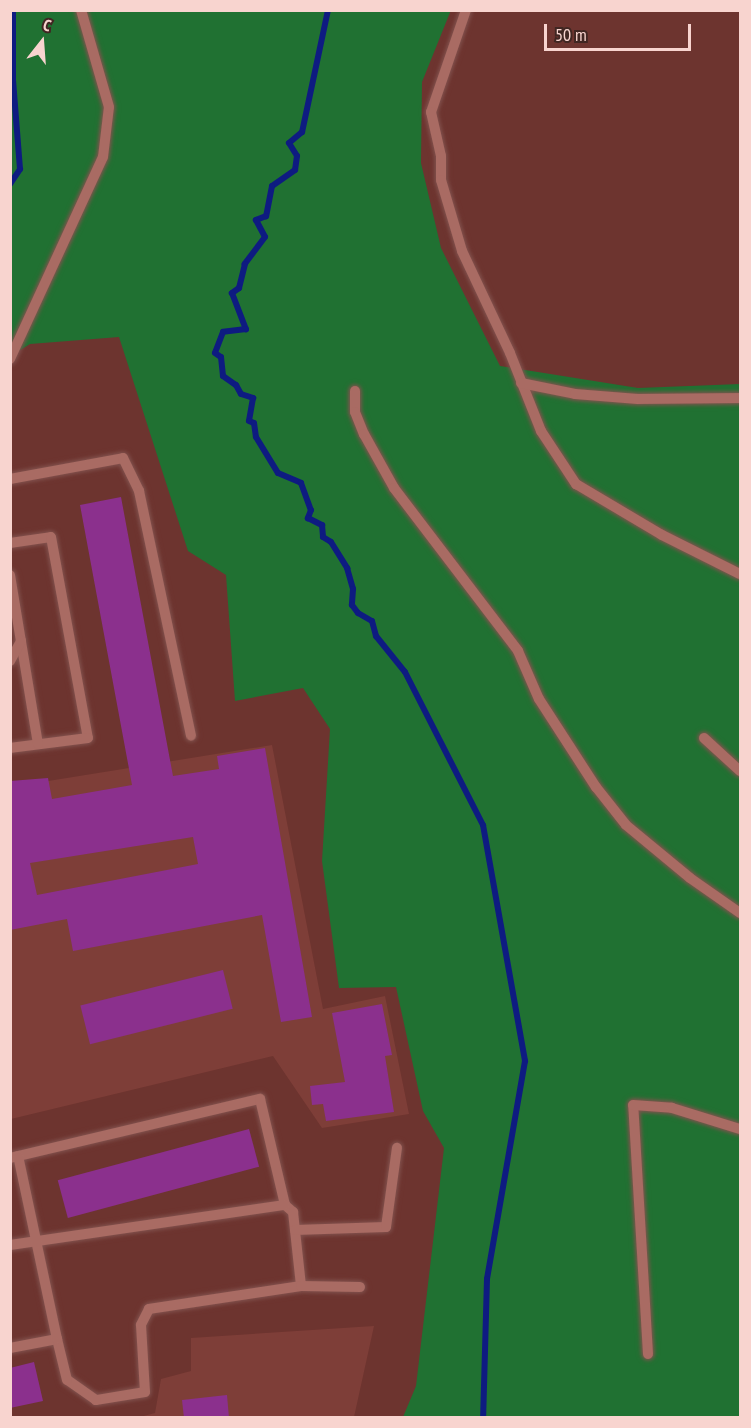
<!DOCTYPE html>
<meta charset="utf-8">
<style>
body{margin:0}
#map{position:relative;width:751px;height:1428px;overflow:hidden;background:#6d342f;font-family:"PT Sans Narrow",sans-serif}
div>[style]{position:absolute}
.built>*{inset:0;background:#7e3e38}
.green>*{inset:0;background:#207132}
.stream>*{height:6px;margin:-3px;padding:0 3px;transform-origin:3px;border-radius:3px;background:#0e1b81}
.building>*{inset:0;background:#8b308d;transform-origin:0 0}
.roads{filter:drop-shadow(0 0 2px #82524e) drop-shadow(0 0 2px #82524e)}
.lane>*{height:10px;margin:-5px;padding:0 5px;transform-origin:5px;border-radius:5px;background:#a96b63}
span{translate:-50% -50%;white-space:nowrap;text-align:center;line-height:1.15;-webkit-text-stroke:6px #402622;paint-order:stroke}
.frame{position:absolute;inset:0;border:12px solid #f8d4cf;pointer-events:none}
.north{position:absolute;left:12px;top:12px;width:60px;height:60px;-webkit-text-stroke:4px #402622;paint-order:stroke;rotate:17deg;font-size:16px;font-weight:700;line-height:24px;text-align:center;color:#f8d4cf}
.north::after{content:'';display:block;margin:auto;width:21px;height:27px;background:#f8d4cf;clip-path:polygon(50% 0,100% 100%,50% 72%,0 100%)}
.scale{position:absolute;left:544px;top:24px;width:147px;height:27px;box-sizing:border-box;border:3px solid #f8d4cf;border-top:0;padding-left:8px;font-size:18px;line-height:21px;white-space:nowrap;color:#f8d4cf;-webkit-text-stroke:4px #402622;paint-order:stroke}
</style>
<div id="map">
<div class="built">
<div style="clip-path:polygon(272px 745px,323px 1009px,385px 996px,409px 1114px,322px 1128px,273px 1056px,11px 1119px,11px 787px)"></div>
<div style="clip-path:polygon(374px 1326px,354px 1417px,136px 1418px,155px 1413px,161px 1379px,191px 1371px,191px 1338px)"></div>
</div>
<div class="green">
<div style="clip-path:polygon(451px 10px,422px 82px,421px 163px,441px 248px,500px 366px,638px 388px,740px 384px,740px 1417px,403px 1417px,416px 1386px,444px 1148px,423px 1111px,396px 987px,339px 988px,322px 861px,330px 729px,303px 688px,235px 701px,226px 575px,188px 551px,119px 337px,30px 344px,11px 356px,11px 11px)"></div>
</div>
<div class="stream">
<div style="left:328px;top:10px;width:125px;rotate:102deg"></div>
<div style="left:302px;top:132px;width:17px;rotate:140deg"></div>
<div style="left:289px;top:143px;width:15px;rotate:58deg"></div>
<div style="left:297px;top:156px;width:14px;rotate:98deg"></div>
<div style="left:295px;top:170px;width:28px;rotate:145deg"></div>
<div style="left:272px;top:186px;width:31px;rotate:101deg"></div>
<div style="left:266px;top:216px;width:11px;rotate:158deg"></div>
<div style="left:256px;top:220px;width:19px;rotate:62deg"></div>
<div style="left:265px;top:237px;width:34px;rotate:127deg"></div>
<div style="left:245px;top:264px;width:25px;rotate:104deg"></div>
<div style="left:239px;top:288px;width:9px;rotate:144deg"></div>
<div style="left:232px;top:293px;width:39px;rotate:69deg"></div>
<div style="left:246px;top:329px;width:23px;rotate:173deg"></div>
<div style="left:223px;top:332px;width:22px;rotate:111deg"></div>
<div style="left:215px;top:353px;width:7px;rotate:34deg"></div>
<div style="left:221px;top:357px;width:19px;rotate:84deg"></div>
<div style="left:223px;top:376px;width:16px;rotate:35deg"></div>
<div style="left:236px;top:385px;width:10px;rotate:61deg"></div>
<div style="left:241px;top:394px;width:13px;rotate:18deg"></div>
<div style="left:253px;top:398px;width:23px;rotate:100deg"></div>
<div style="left:249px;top:421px;width:5px;rotate:22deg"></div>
<div style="left:254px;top:423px;width:14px;rotate:82deg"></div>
<div style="left:256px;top:437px;width:42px;rotate:58.6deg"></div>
<div style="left:278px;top:473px;width:25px;rotate:23deg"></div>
<div style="left:301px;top:483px;width:29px;rotate:70deg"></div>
<div style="left:311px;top:510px;width:9px;rotate:111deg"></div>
<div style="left:308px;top:518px;width:16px;rotate:27deg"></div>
<div style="left:322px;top:525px;width:12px;rotate:85deg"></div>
<div style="left:323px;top:537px;width:9px;rotate:32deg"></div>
<div style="left:331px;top:542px;width:31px;rotate:58deg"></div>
<div style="left:347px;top:568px;width:22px;rotate:74deg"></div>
<div style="left:353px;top:589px;width:16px;rotate:94deg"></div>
<div style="left:352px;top:605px;width:10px;rotate:53deg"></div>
<div style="left:358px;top:613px;width:16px;rotate:30deg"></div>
<div style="left:372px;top:621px;width:16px;rotate:75deg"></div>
<div style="left:376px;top:636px;width:46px;rotate:51.1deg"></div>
<div style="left:405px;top:672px;width:172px;rotate:63deg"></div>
<div style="left:483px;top:825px;width:240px;rotate:79.9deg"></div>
<div style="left:525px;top:1061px;width:221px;rotate:99.9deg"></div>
<div style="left:487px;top:1279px;width:139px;rotate:91.6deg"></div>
<div style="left:10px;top:184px;width:18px;rotate:-56deg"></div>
<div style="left:20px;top:169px;width:89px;rotate:-94.5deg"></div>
<div style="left:13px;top:80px;width:70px;rotate:-90deg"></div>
</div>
<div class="building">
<div style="clip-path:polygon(evenodd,121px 497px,173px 776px,219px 769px,217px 756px,265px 748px,312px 1017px,281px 1022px,262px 915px,73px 951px,67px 919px,10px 930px,10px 781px,48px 778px,52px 799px,132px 785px,80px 505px,121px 497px,193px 837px,198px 864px,37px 895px,30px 863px,193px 837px)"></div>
<div style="left:223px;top:970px;width:40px;height:147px;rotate:76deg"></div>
<div style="clip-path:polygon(382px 1004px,392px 1055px,385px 1056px,394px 1112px,326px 1121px,323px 1104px,312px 1105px,310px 1086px,345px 1082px,332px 1013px)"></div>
<div style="left:249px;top:1129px;width:39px;height:198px;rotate:75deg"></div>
<div style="clip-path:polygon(34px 1362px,43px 1401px,10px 1408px,10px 1368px)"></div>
<div style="clip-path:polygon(227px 1395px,229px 1418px,184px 1418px,182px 1400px)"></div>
</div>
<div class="roads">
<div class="lane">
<div style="left:466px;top:10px;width:108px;rotate:108.9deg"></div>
<div style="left:431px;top:112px;width:45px;rotate:77.2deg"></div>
<div style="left:441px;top:156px;width:24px;rotate:90deg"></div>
<div style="left:441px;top:180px;width:74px;rotate:73.5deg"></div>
<div style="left:462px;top:251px;width:113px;rotate:64.8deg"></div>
<div style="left:510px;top:353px;width:84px;rotate:68.3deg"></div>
<div style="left:541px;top:431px;width:64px;rotate:56.6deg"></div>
<div style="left:576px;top:484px;width:100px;rotate:30.7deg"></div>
<div style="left:662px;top:535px;width:87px;rotate:26.6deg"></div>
<div style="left:10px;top:359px;width:222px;rotate:-65.3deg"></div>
<div style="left:103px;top:157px;width:50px;rotate:-83.2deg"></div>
<div style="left:109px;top:107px;width:101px;rotate:-106.1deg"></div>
<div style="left:521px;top:383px;width:55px;rotate:11.5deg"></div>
<div style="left:575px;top:394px;width:63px;rotate:4.5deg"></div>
<div style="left:638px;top:399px;width:102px;rotate:-0.6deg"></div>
<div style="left:355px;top:391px;width:21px;rotate:90deg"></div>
<div style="left:355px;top:412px;width:24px;rotate:68deg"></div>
<div style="left:364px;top:434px;width:62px;rotate:60.9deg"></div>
<div style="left:394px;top:488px;width:205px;rotate:52.7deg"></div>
<div style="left:518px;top:651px;width:52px;rotate:66.4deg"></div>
<div style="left:539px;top:699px;width:105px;rotate:57.1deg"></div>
<div style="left:596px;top:787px;width:48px;rotate:51.7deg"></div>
<div style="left:626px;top:825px;width:83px;rotate:39.6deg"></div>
<div style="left:690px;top:878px;width:61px;rotate:35deg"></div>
<div style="left:10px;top:479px;width:115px;rotate:-10.5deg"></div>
<div style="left:123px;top:458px;width:37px;rotate:64deg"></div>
<div style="left:139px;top:491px;width:250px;rotate:78deg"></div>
<div style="left:10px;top:543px;width:41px;rotate:-8.3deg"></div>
<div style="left:51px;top:537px;width:204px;rotate:79.6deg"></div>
<div style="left:88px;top:738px;width:79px;rotate:172.7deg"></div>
<div style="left:10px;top:575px;width:171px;rotate:80.6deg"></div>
<div style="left:10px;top:661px;width:23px;rotate:-61deg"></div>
<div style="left:704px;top:738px;width:49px;rotate:42.5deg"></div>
<div style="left:10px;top:1158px;width:257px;rotate:-13.3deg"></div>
<div style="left:260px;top:1099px;width:109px;rotate:76.7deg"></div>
<div style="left:285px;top:1205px;width:11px;rotate:41deg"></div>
<div style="left:293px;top:1212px;width:74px;rotate:83.8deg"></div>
<div style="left:301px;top:1286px;width:154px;rotate:171.4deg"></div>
<div style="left:149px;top:1309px;width:18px;rotate:117deg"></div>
<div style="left:141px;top:1325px;width:67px;rotate:86.6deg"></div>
<div style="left:145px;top:1392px;width:50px;rotate:170.7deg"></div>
<div style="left:96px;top:1400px;width:35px;rotate:-145deg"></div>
<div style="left:67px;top:1380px;width:42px;rotate:-103.7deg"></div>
<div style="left:295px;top:1230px;width:91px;rotate:-1.9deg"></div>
<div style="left:386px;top:1227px;width:80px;rotate:-82.1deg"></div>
<div style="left:10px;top:1245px;width:278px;rotate:-8.3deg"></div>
<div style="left:301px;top:1286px;width:59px;rotate:1deg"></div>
<div style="left:10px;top:1348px;width:48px;rotate:-10.8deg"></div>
<div style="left:57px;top:1339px;width:187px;rotate:-102deg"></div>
<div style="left:648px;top:1354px;width:249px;rotate:-93.4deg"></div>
<div style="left:633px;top:1105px;width:39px;rotate:4deg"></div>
<div style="left:672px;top:1108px;width:71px;rotate:17.2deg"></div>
</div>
</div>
<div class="frame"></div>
<div class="north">С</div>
<div class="scale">50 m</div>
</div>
